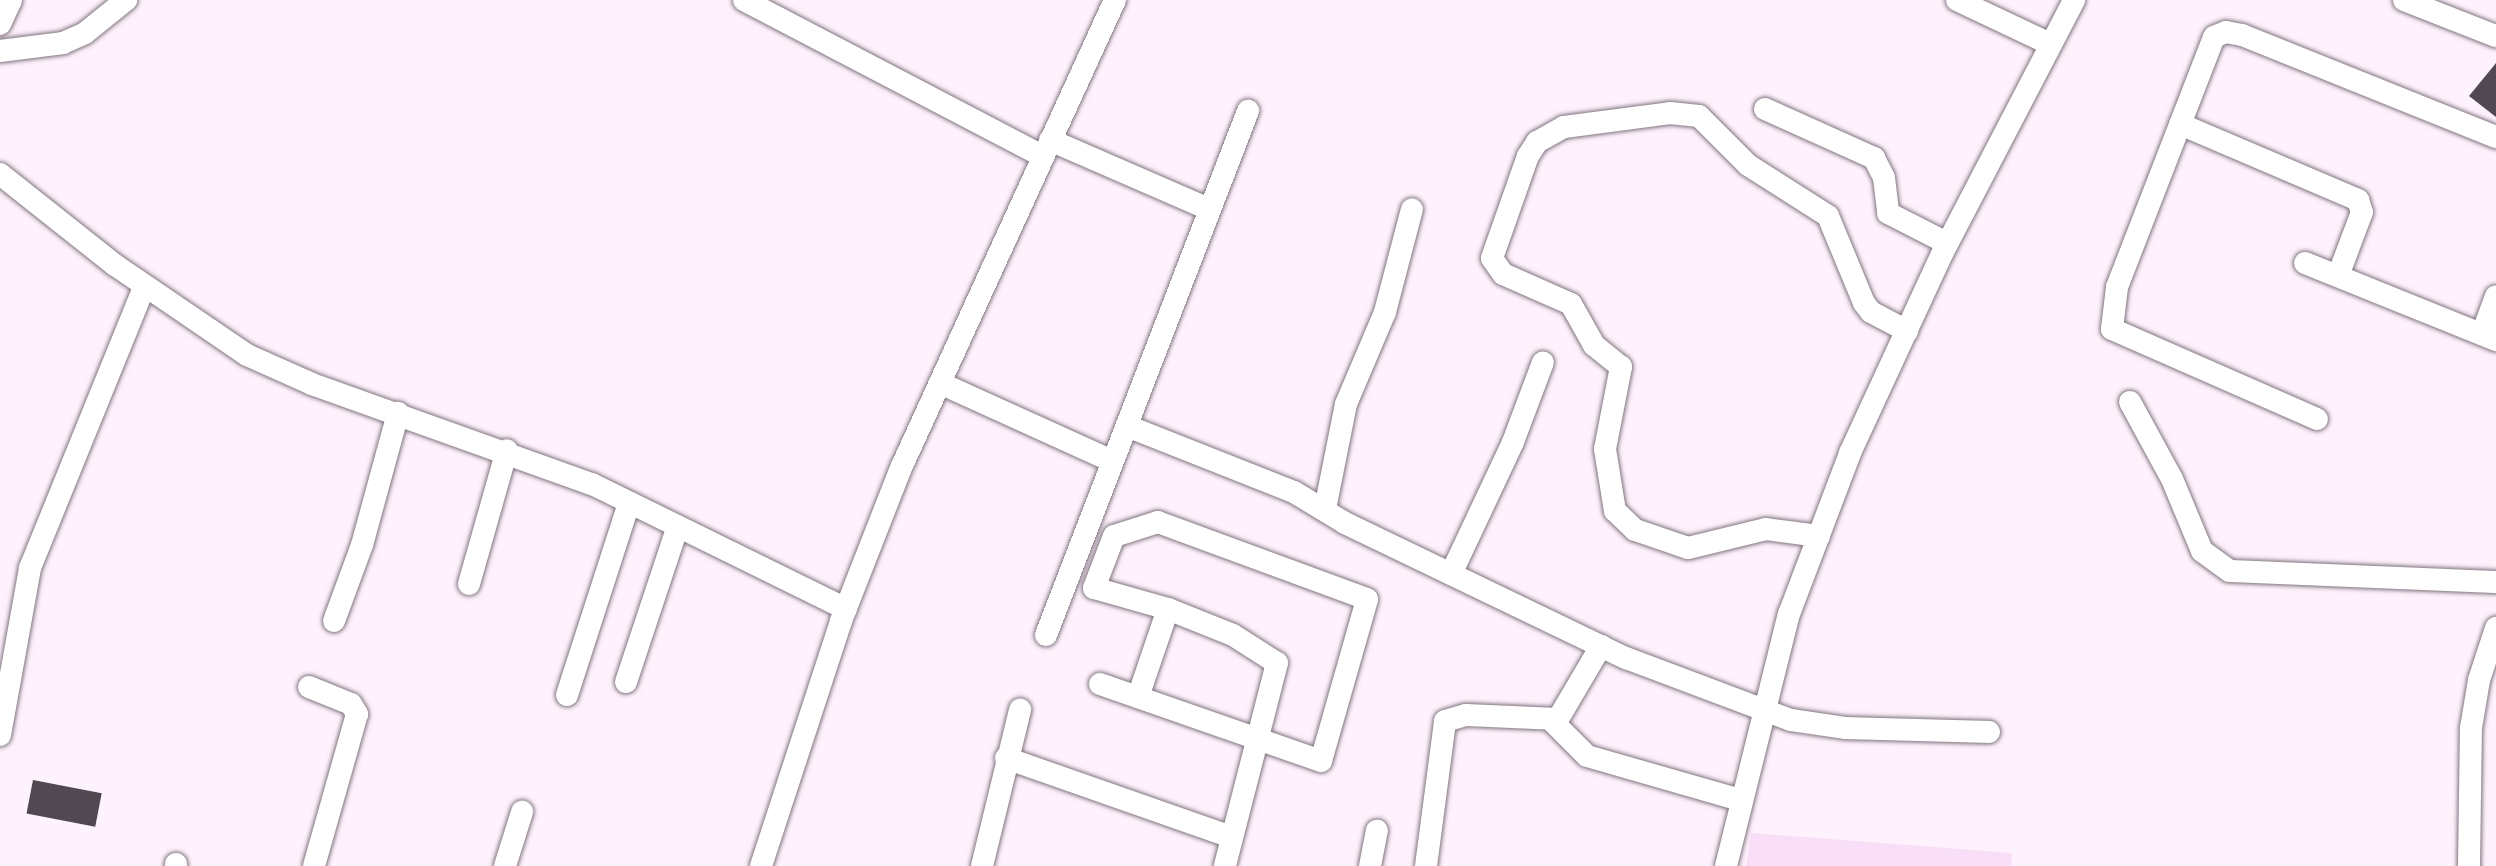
<!DOCTYPE html>
<style>
body{margin:0}
#map{position:relative;width:2496px;height:866px;overflow:hidden;background:#fef2fd;font-family:"Alegreya Sans",sans-serif}
div>[style]{position:absolute}
.green>*{inset:0;background:#f8def6}
.building>*{inset:0;background:#524851;transform-origin:0 0}
.roads{filter:drop-shadow(0 0 2px #80757f) drop-shadow(0 0 2px #80757f)}
.minor>*{height:22px;margin:-11px;padding:0 11px;transform-origin:11px;border-radius:11px;background:#fff}
span{translate:-50% -50%;white-space:nowrap;text-align:center;line-height:1.15;-webkit-text-stroke:8px #fef2fd;paint-order:stroke}
</style>
<div id="map">
<div class="green">
<div style="clip-path:polygon(1751px 833px,2012px 853px,2011px 866px,1746px 866px)"></div>
</div>
<div class="building">
<div style="clip-path:polygon(2496px 63px,2496px 117px,2469px 96px)"></div>
<div style="left:33px;top:780px;width:70px;height:34px;rotate:11deg"></div>
</div>
<div class="roads">
<div class="minor">
<div style="left:744px;top:0;width:337px;rotate:27.6deg"></div>
<div style="left:1957px;top:0;width:103px;rotate:25.3deg"></div>
<div style="left:2404px;top:0;width:99px;rotate:21.4deg"></div>
<div style="left:0;top:24px;width:26px;rotate:-65deg"></div>
<div style="left:0;top:51px;width:64px;rotate:-7.2deg"></div>
<div style="left:63px;top:43px;width:24px;rotate:-24deg"></div>
<div style="left:85px;top:33px;width:53px;rotate:-38.8deg"></div>
<div style="left:1765px;top:109px;width:120px;rotate:24.2deg"></div>
<div style="left:1874px;top:158px;width:22px;rotate:63deg"></div>
<div style="left:1884px;top:178px;width:35px;rotate:83deg"></div>
<div style="left:1888px;top:213px;width:66px;rotate:27deg"></div>
<div style="left:2180px;top:124px;width:194px;rotate:23.1deg"></div>
<div style="left:2358px;top:200px;width:13px;rotate:72deg"></div>
<div style="left:2362px;top:212px;width:68px;rotate:110.6deg"></div>
<div style="left:1050px;top:140px;width:173px;rotate:23.5deg"></div>
<div style="left:0;top:174px;width:147px;rotate:38.4deg"></div>
<div style="left:115px;top:265px;width:160px;rotate:34.3deg"></div>
<div style="left:247px;top:355px;width:71px;rotate:24deg"></div>
<div style="left:312px;top:384px;width:297px;rotate:19.7deg"></div>
<div style="left:592px;top:484px;width:283px;rotate:26.2deg"></div>
<div style="left:2305px;top:263px;width:206px;rotate:22deg"></div>
<div style="left:2482px;top:334px;width:40px;rotate:-69.8deg"></div>
<div style="left:940px;top:383px;width:189px;rotate:24.4deg"></div>
<div style="left:2130px;top:402px;width:88px;rotate:61.4deg"></div>
<div style="left:2172px;top:479px;width:78px;rotate:67.4deg"></div>
<div style="left:2202px;top:551px;width:34px;rotate:36deg"></div>
<div style="left:2230px;top:571px;width:266px;rotate:2.4deg"></div>
<div style="left:2317px;top:419px;width:224px;rotate:-156.3deg"></div>
<div style="left:2112px;top:329px;width:42px;rotate:-83.2deg"></div>
<div style="left:2117px;top:287px;width:268px;rotate:-68.8deg"></div>
<div style="left:2214px;top:37px;width:13px;rotate:-23deg"></div>
<div style="left:2226px;top:32px;width:16px;rotate:11deg"></div>
<div style="left:2242px;top:35px;width:274px;rotate:21.9deg"></div>
<div style="left:1127px;top:426px;width:180px;rotate:21.6deg"></div>
<div style="left:1294px;top:492px;width:60px;rotate:31.3deg"></div>
<div style="left:1345px;top:523px;width:312px;rotate:25.7deg"></div>
<div style="left:1626px;top:658px;width:176px;rotate:20.6deg"></div>
<div style="left:1791px;top:720px;width:56px;rotate:8.3deg"></div>
<div style="left:1846px;top:728px;width:143px;rotate:1.6deg"></div>
<div style="left:1325px;top:509px;width:107px;rotate:-78.7deg"></div>
<div style="left:1346px;top:404px;width:100px;rotate:-67deg"></div>
<div style="left:1385px;top:312px;width:106px;rotate:-75.3deg"></div>
<div style="left:1819px;top:536px;width:53px;rotate:-172.5deg"></div>
<div style="left:1766px;top:529px;width:80px;rotate:166.3deg"></div>
<div style="left:1688px;top:548px;width:56px;rotate:-161.2deg"></div>
<div style="left:1635px;top:530px;width:28px;rotate:-136deg"></div>
<div style="left:1615px;top:511px;width:63px;rotate:-99.2deg"></div>
<div style="left:1605px;top:449px;width:84px;rotate:-79deg"></div>
<div style="left:1621px;top:367px;width:35px;rotate:-141deg"></div>
<div style="left:1594px;top:345px;width:47px;rotate:-119.3deg"></div>
<div style="left:1571px;top:304px;width:74px;rotate:-156.2deg"></div>
<div style="left:1503px;top:274px;width:19px;rotate:-125deg"></div>
<div style="left:1492px;top:258px;width:108px;rotate:-70.6deg"></div>
<div style="left:1528px;top:156px;width:17px;rotate:-57deg"></div>
<div style="left:1537px;top:142px;width:31px;rotate:-29deg"></div>
<div style="left:1564px;top:127px;width:107px;rotate:-7.5deg"></div>
<div style="left:1670px;top:113px;width:29px;rotate:6deg"></div>
<div style="left:1699px;top:116px;width:69px;rotate:45deg"></div>
<div style="left:1748px;top:165px;width:95px;rotate:32.5deg"></div>
<div style="left:1828px;top:216px;width:94px;rotate:67.5deg"></div>
<div style="left:1864px;top:303px;width:11px;rotate:52deg"></div>
<div style="left:1871px;top:312px;width:41px;rotate:27.8deg"></div>
<div style="left:1451px;top:574px;width:146px;rotate:-64.8deg"></div>
<div style="left:1513px;top:442px;width:85px;rotate:-69.4deg"></div>
<div style="left:469px;top:584px;width:139px;rotate:-74.2deg"></div>
<div style="left:334px;top:621px;width:81px;rotate:-69.8deg"></div>
<div style="left:362px;top:545px;width:137px;rotate:-74.7deg"></div>
<div style="left:1046px;top:635px;width:562px;rotate:-68.92deg"></div>
<div style="left:626px;top:682px;width:164px;rotate:-71.6deg"></div>
<div style="left:1100px;top:684px;width:234px;rotate:19.2deg"></div>
<div style="left:1321px;top:761px;width:168px;rotate:-74.1deg"></div>
<div style="left:1367px;top:599px;width:223px;rotate:-159.8deg"></div>
<div style="left:1158px;top:522px;width:46px;rotate:162.3deg"></div>
<div style="left:1114px;top:536px;width:56px;rotate:111deg"></div>
<div style="left:1094px;top:588px;width:77px;rotate:15.8deg"></div>
<div style="left:309px;top:687px;width:45px;rotate:22deg"></div>
<div style="left:351px;top:704px;width:12px;rotate:59deg"></div>
<div style="left:357px;top:714px;width:158px;rotate:105.8deg"></div>
<div style="left:567px;top:695px;width:202px;rotate:-72.1deg"></div>
<div style="left:1138px;top:697px;width:93px;rotate:-71.2deg"></div>
<div style="left:1168px;top:609px;width:70px;rotate:21.8deg"></div>
<div style="left:1233px;top:635px;width:52px;rotate:32.5deg"></div>
<div style="left:1277px;top:663px;width:210px;rotate:104.4deg"></div>
<div style="left:1552px;top:721px;width:49px;rotate:45deg"></div>
<div style="left:1587px;top:756px;width:159px;rotate:16deg"></div>
<div style="left:0;top:735px;width:170px;rotate:-79.8deg"></div>
<div style="left:30px;top:568px;width:303px;rotate:-67.9deg"></div>
<div style="left:1006px;top:758px;width:238px;rotate:19.3deg"></div>
<div style="left:176px;top:866px;width:2px;rotate:-90deg"></div>
<div style="left:505px;top:866px;width:57px;rotate:-72.5deg"></div>
<div style="left:761px;top:866px;width:258px;rotate:-71.9deg"></div>
<div style="left:841px;top:621px;width:164px;rotate:-68.6deg"></div>
<div style="left:901px;top:468px;width:515px;rotate:-65.43deg"></div>
<div style="left:982px;top:866px;width:161px;rotate:-76.3deg"></div>
<div style="left:1370px;top:866px;width:36px;rotate:-79deg"></div>
<div style="left:1426px;top:866px;width:146px;rotate:-82.5deg"></div>
<div style="left:1445px;top:721px;width:22px;rotate:-16deg"></div>
<div style="left:1466px;top:715px;width:92px;rotate:2.5deg"></div>
<div style="left:1558px;top:719px;width:85px;rotate:-59.5deg"></div>
<div style="left:1726px;top:866px;width:260px;rotate:-76deg"></div>
<div style="left:1789px;top:614px;width:172px;rotate:-69.2deg"></div>
<div style="left:1850px;top:453px;width:221px;rotate:-65.2deg"></div>
<div style="left:1943px;top:252px;width:284px;rotate:-62.5deg"></div>
<div style="left:2469px;top:866px;width:138px;rotate:-89.2deg"></div>
<div style="left:2471px;top:728px;width:49px;rotate:-80.5deg"></div>
<div style="left:2479px;top:680px;width:55px;rotate:-71.9deg"></div>
</div>
</div>
</div>
